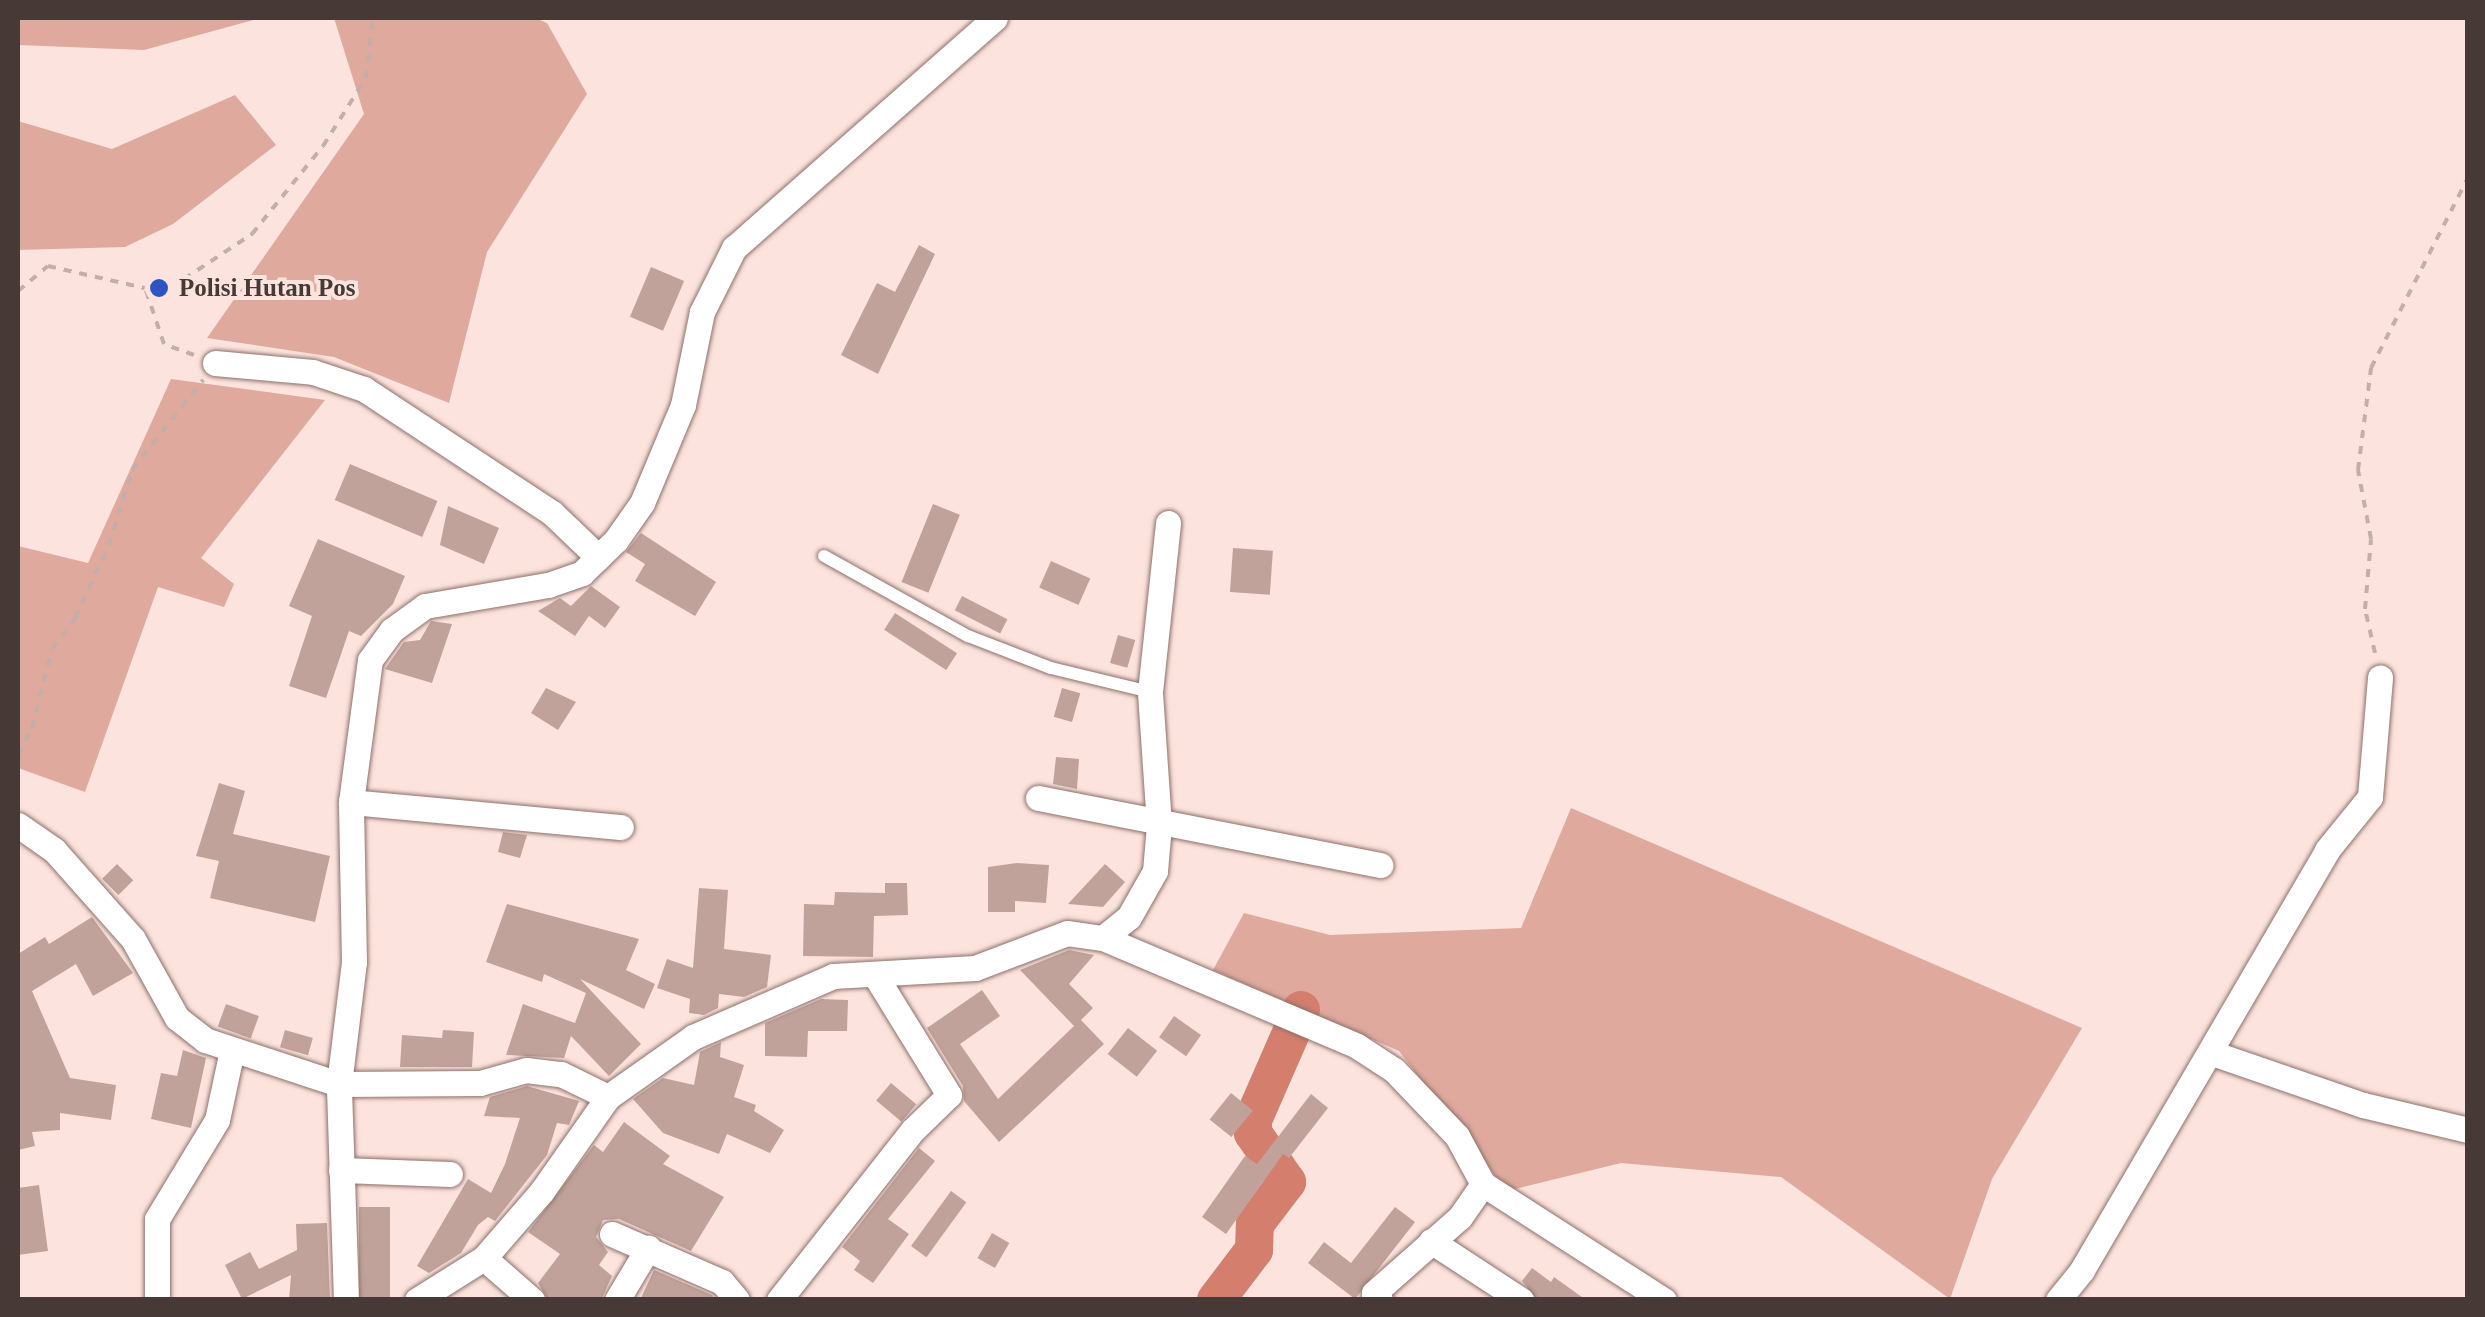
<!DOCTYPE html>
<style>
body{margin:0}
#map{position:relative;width:2485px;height:1317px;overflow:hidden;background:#fde3dd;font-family:"Times New Roman",serif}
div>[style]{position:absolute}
.green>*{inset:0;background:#dfa99d}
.river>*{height:38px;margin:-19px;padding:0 19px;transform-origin:19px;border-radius:19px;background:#d47e6d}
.building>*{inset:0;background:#c1a29b;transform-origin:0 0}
.path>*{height:4px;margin-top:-2px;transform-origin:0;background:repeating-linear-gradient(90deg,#c4aea9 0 8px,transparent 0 16px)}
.roads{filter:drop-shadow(0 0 2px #8c706a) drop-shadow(0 0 2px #8c706a)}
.service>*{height:12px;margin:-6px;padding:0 6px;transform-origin:6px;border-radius:6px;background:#fff}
.minor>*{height:25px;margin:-12.5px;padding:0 12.5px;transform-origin:12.5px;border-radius:12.5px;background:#fff}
.dots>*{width:28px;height:28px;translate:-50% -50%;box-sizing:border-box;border:5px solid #fde3dd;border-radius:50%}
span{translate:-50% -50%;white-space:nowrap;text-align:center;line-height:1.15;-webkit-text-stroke:8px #fde3dd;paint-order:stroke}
.poi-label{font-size:25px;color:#463936;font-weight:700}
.left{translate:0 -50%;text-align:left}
.frame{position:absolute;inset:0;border:20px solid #463936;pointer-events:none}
</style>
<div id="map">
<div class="green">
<div style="clip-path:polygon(18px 18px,261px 18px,144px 50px,18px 45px)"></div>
<div style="clip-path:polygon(334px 18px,535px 18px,547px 23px,587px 94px,487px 252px,449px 403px,334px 357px,207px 338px,364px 114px)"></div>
<div style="clip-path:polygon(235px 95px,276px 145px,173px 224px,125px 247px,18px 250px,18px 121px,112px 149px)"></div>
<div style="clip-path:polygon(171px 379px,325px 400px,201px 558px,234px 584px,224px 607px,158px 587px,85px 792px,18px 768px,18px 546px,88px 563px)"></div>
<div style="clip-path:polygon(1571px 808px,2082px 1028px,1992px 1179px,1950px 1299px,1781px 1177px,1621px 1163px,1507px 1191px,1399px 1051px,1213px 970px,1244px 913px,1330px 935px,1521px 928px)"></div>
</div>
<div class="river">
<div style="left:1216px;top:1300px;width:63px;rotate:-52.8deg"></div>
<div style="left:1254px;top:1250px;width:26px;rotate:-88deg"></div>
<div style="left:1255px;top:1224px;width:53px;rotate:-52.7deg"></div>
<div style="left:1287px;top:1182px;width:60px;rotate:-124.8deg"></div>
<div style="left:1253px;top:1133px;width:13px;rotate:-90deg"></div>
<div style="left:1253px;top:1120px;width:120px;rotate:-66.4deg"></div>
</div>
<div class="building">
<div style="clip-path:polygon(919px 245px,935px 254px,878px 374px,841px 355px,877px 283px,895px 292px)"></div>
<div style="left:651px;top:267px;width:36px;height:54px;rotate:23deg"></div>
<div style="left:350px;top:464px;width:95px;height:39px;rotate:23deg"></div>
<div style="left:933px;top:504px;width:29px;height:84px;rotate:22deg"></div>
<div style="clip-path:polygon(448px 506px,499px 528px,484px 564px,440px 545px)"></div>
<div style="clip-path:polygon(641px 533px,716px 582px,695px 616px,635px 581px,645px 564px,626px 552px)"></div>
<div style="clip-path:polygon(318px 539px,405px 576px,393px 604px,361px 636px,349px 631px,326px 698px,289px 686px,312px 616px,289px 606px)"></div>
<div style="left:1233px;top:548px;width:40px;height:44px;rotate:4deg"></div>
<div style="left:1051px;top:561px;width:43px;height:29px;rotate:24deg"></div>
<div style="clip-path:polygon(591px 586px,620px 607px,605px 628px,589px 616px,575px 636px,538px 611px,560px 598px,571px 606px)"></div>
<div style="left:962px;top:596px;width:51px;height:16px;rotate:27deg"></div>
<div style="left:895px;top:613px;width:74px;height:20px;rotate:33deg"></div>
<div style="clip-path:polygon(431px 621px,452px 624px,432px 683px,385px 669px,404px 642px,420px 640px)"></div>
<div style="left:1118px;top:635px;width:18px;height:29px;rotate:16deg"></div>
<div style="clip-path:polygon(546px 688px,576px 702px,558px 730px,531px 713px)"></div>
<div style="left:1062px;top:688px;width:19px;height:30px;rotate:16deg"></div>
<div style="clip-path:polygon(1056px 757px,1079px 759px,1077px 789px,1053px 784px)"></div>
<div style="clip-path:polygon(219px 783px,245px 791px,233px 834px,330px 856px,315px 922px,210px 898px,219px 861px,196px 856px)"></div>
<div style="clip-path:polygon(503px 832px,527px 835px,520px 858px,498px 852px)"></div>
<div style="clip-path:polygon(1017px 863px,1049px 865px,1046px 903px,1015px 901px,1015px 912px,988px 912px,988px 867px)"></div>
<div style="left:117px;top:864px;width:23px;height:21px;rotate:45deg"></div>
<div style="clip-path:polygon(1105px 864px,1125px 882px,1103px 907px,1068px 904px)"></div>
<div style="clip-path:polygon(885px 883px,907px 883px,908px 915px,874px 916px,873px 957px,803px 956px,804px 904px,834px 905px,835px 892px,885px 893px)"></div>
<div style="clip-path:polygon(699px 888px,728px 890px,724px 949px,771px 955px,767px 987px,744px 997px,719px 994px,718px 1008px,704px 1015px,689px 1013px,690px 999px,657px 988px,667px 959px,693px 968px)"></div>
<div style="clip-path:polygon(507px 904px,639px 939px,626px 970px,655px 984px,644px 1009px,580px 979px,641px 1044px,609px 1076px,571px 1036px,564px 1058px,506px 1055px,523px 1004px,575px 1023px,586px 993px,544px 974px,542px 982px,486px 962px)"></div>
<div style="clip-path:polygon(92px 917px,133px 973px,93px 996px,76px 964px,32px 991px,70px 1078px,116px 1085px,111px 1120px,60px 1113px,60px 1130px,32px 1132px,35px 1146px,18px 1150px,18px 954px,45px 937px,49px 944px)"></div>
<div style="clip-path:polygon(1069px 950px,1094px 955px,1069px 984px,1093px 1008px,1081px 1020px,1104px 1044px,999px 1142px,964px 1101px,963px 1086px,927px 1028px,982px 990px,1000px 1016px,960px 1044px,998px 1099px,1074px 1026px,1020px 970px)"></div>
<div style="clip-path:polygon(821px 999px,848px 1000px,847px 1031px,808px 1031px,807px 1057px,765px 1056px,765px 1023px)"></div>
<div style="left:226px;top:1004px;width:35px;height:24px;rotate:20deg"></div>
<div style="left:1174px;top:1016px;width:33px;height:26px;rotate:35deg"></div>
<div style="left:1128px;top:1028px;width:37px;height:33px;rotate:38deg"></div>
<div style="left:285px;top:1030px;width:29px;height:18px;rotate:16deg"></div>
<div style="clip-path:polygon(443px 1030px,474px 1032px,472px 1067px,400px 1067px,402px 1035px,442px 1038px)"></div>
<div style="clip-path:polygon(721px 1042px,720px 1057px,744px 1065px,734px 1097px,756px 1105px,754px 1111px,784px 1130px,770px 1153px,727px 1134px,719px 1154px,663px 1133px,633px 1099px,663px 1078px,694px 1085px,700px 1052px)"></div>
<div style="clip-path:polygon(183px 1050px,206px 1058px,191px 1128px,151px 1119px,161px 1073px,177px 1076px)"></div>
<div style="left:891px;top:1083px;width:33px;height:23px;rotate:40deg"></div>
<div style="clip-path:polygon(527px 1086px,579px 1101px,569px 1125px,557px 1123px,547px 1155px,495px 1221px,488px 1217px,478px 1225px,461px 1253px,429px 1273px,417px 1266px,468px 1179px,491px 1193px,505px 1164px,520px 1118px,484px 1116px,490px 1097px)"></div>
<div style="left:1231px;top:1093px;width:28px;height:34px;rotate:39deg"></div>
<div style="clip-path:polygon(1311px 1094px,1328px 1108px,1289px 1158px,1283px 1154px,1226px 1234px,1202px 1217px,1245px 1156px,1257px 1164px)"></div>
<div style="clip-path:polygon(624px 1122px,670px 1156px,663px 1164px,724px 1197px,691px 1251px,619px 1219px,603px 1220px,596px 1237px,608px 1252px,599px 1265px,612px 1276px,601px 1300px,548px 1300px,538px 1283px,560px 1254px,528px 1232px,594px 1145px,603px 1152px)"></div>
<div style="clip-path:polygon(919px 1148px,935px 1161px,888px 1219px,909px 1234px,873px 1283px,854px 1270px,860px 1261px,842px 1247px)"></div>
<div style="clip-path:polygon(39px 1185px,48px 1251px,18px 1255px,18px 1188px)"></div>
<div style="left:951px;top:1191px;width:19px;height:68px;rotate:36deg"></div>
<div style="left:359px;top:1207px;width:31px;height:93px"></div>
<div style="clip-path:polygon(1395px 1207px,1415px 1222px,1355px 1299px,1308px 1263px,1324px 1242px,1351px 1263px)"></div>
<div style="clip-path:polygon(327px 1223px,330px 1300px,289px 1300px,291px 1275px,242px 1299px,225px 1265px,250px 1252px,259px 1269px,297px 1250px,296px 1224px)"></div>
<div style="left:992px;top:1233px;width:20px;height:29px;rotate:30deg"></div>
<div style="clip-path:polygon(1532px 1268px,1551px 1282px,1554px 1277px,1586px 1300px,1537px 1300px,1522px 1281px)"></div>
<div style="clip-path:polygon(654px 1270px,712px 1295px,715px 1300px,640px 1300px)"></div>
</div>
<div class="path">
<div style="left:18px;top:291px;width:39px;rotate:-40deg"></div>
<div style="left:48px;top:266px;width:99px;rotate:12.8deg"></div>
<div style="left:194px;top:355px;width:32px;rotate:-160deg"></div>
<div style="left:164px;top:344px;width:59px;rotate:-108.7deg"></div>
<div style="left:145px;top:288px;width:40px;rotate:-13deg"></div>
<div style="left:184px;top:279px;width:82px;rotate:-33.5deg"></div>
<div style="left:252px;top:234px;width:113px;rotate:-51.1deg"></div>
<div style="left:323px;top:146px;width:80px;rotate:-57.7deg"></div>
<div style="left:366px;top:78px;width:60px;rotate:-83.3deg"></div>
<div style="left:2375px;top:653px;width:45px;rotate:-102.8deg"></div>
<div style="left:2365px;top:609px;width:70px;rotate:-85.1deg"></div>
<div style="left:2371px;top:539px;width:70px;rotate:-100.7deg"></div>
<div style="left:2358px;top:470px;width:103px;rotate:-82.7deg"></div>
<div style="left:2371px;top:368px;width:213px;rotate:-63deg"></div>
<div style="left:18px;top:755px;width:30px;rotate:-63deg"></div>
<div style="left:32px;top:728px;width:81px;rotate:-75.8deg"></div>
<div style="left:52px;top:649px;width:39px;rotate:-53deg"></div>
<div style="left:75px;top:618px;width:81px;rotate:-65deg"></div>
<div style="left:109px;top:545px;width:78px;rotate:-73deg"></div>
<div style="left:132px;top:470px;width:115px;rotate:-51.7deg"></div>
</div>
<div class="roads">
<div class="service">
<div style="left:824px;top:556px;width:165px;rotate:29.1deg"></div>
<div style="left:968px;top:636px;width:89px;rotate:21.1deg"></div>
<div style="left:1051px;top:668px;width:102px;rotate:13.6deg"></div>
</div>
<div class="minor">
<div style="left:215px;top:363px;width:98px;rotate:5.2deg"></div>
<div style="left:313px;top:372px;width:54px;rotate:18.4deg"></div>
<div style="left:364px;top:389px;width:225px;rotate:33.4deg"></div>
<div style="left:552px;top:513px;width:64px;rotate:43.7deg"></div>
<div style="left:1038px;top:798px;width:349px;rotate:11.1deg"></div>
<div style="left:351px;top:802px;width:271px;rotate:5.3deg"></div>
<div style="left:18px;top:825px;width:44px;rotate:34.8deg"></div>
<div style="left:54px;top:850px;width:119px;rotate:48.4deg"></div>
<div style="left:133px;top:939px;width:90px;rotate:60.9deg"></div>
<div style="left:177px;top:1018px;width:36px;rotate:38deg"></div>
<div style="left:205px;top:1040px;width:141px;rotate:18.2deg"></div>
<div style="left:339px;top:1084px;width:141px;rotate:-0.4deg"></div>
<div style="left:480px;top:1083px;width:48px;rotate:-15.8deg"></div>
<div style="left:526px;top:1070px;width:35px;rotate:7deg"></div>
<div style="left:561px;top:1074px;width:52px;rotate:26.1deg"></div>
<div style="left:1103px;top:938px;width:33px;rotate:-39deg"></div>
<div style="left:1129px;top:917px;width:53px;rotate:-60.5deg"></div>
<div style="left:1155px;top:871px;width:46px;rotate:-85deg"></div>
<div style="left:1159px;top:825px;width:133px;rotate:-93.9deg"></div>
<div style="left:1150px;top:692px;width:170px;rotate:-83.9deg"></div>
<div style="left:2212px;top:1053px;width:160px;rotate:19deg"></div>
<div style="left:2363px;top:1105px;width:108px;rotate:13.4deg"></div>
<div style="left:341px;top:1170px;width:109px;rotate:2.1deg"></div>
<div style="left:1483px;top:1184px;width:215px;rotate:32.7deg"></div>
<div style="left:612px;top:1234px;width:120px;rotate:23.6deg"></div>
<div style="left:722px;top:1282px;width:23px;rotate:50deg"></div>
<div style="left:1431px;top:1241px;width:108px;rotate:33.2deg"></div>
<div style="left:484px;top:1258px;width:64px;rotate:41.2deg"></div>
<div style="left:157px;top:1300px;width:81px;rotate:-90deg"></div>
<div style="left:157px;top:1219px;width:116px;rotate:-58.8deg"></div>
<div style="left:217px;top:1120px;width:72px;rotate:-77.9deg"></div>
<div style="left:346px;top:1300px;width:216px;rotate:-91.9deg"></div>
<div style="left:339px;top:1084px;width:123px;rotate:-83deg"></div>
<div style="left:354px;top:962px;width:160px;rotate:-91.1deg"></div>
<div style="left:351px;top:802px;width:143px;rotate:-82.4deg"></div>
<div style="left:370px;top:660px;width:37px;rotate:-54deg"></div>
<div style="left:392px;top:630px;width:41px;rotate:-36deg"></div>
<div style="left:425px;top:606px;width:125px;rotate:-9.7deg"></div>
<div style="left:548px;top:585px;width:36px;rotate:-19deg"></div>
<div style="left:582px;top:573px;width:47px;rotate:-44.1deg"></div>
<div style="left:616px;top:540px;width:45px;rotate:-54.9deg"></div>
<div style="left:642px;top:503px;width:106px;rotate:-67.3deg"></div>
<div style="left:683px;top:405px;width:95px;rotate:-78.5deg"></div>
<div style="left:702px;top:312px;width:72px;rotate:-63.4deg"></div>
<div style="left:734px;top:248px;width:348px;rotate:-41.4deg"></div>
<div style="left:417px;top:1300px;width:79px;rotate:-32.1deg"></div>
<div style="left:484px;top:1258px;width:89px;rotate:-49.1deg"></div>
<div style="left:542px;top:1191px;width:115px;rotate:-54.9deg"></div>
<div style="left:608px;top:1097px;width:104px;rotate:-35.2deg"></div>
<div style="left:693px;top:1037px;width:153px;rotate:-23.5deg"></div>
<div style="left:833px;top:976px;width:142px;rotate:-3.2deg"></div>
<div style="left:975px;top:968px;width:98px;rotate:-20.8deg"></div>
<div style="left:1067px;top:933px;width:36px;rotate:8deg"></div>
<div style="left:1103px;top:938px;width:276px;rotate:23deg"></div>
<div style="left:1357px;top:1046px;width:44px;rotate:33deg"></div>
<div style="left:1394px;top:1070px;width:91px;rotate:46.3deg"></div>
<div style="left:1457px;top:1136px;width:55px;rotate:61.6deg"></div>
<div style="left:1483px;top:1184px;width:40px;rotate:124.9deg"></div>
<div style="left:1460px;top:1217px;width:115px;rotate:138.5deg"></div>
<div style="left:1374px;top:1293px;width:9px;rotate:49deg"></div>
<div style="left:617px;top:1300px;width:61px;rotate:-59.2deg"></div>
<div style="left:779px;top:1300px;width:216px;rotate:-51.8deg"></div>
<div style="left:913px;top:1130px;width:50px;rotate:-44.2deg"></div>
<div style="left:949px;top:1095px;width:141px;rotate:-121.7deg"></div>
<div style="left:2058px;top:1300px;width:38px;rotate:-51deg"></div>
<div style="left:2082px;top:1270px;width:486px;rotate:-59.7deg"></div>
<div style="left:2327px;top:850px;width:68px;rotate:-50.9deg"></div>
<div style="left:2370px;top:797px;width:120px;rotate:-85.2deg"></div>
</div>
</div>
<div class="dots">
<div style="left:159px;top:288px;background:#2e54c4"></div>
</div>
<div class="poi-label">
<span class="left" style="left:179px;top:288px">Polisi Hutan Pos</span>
</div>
<div class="frame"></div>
</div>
